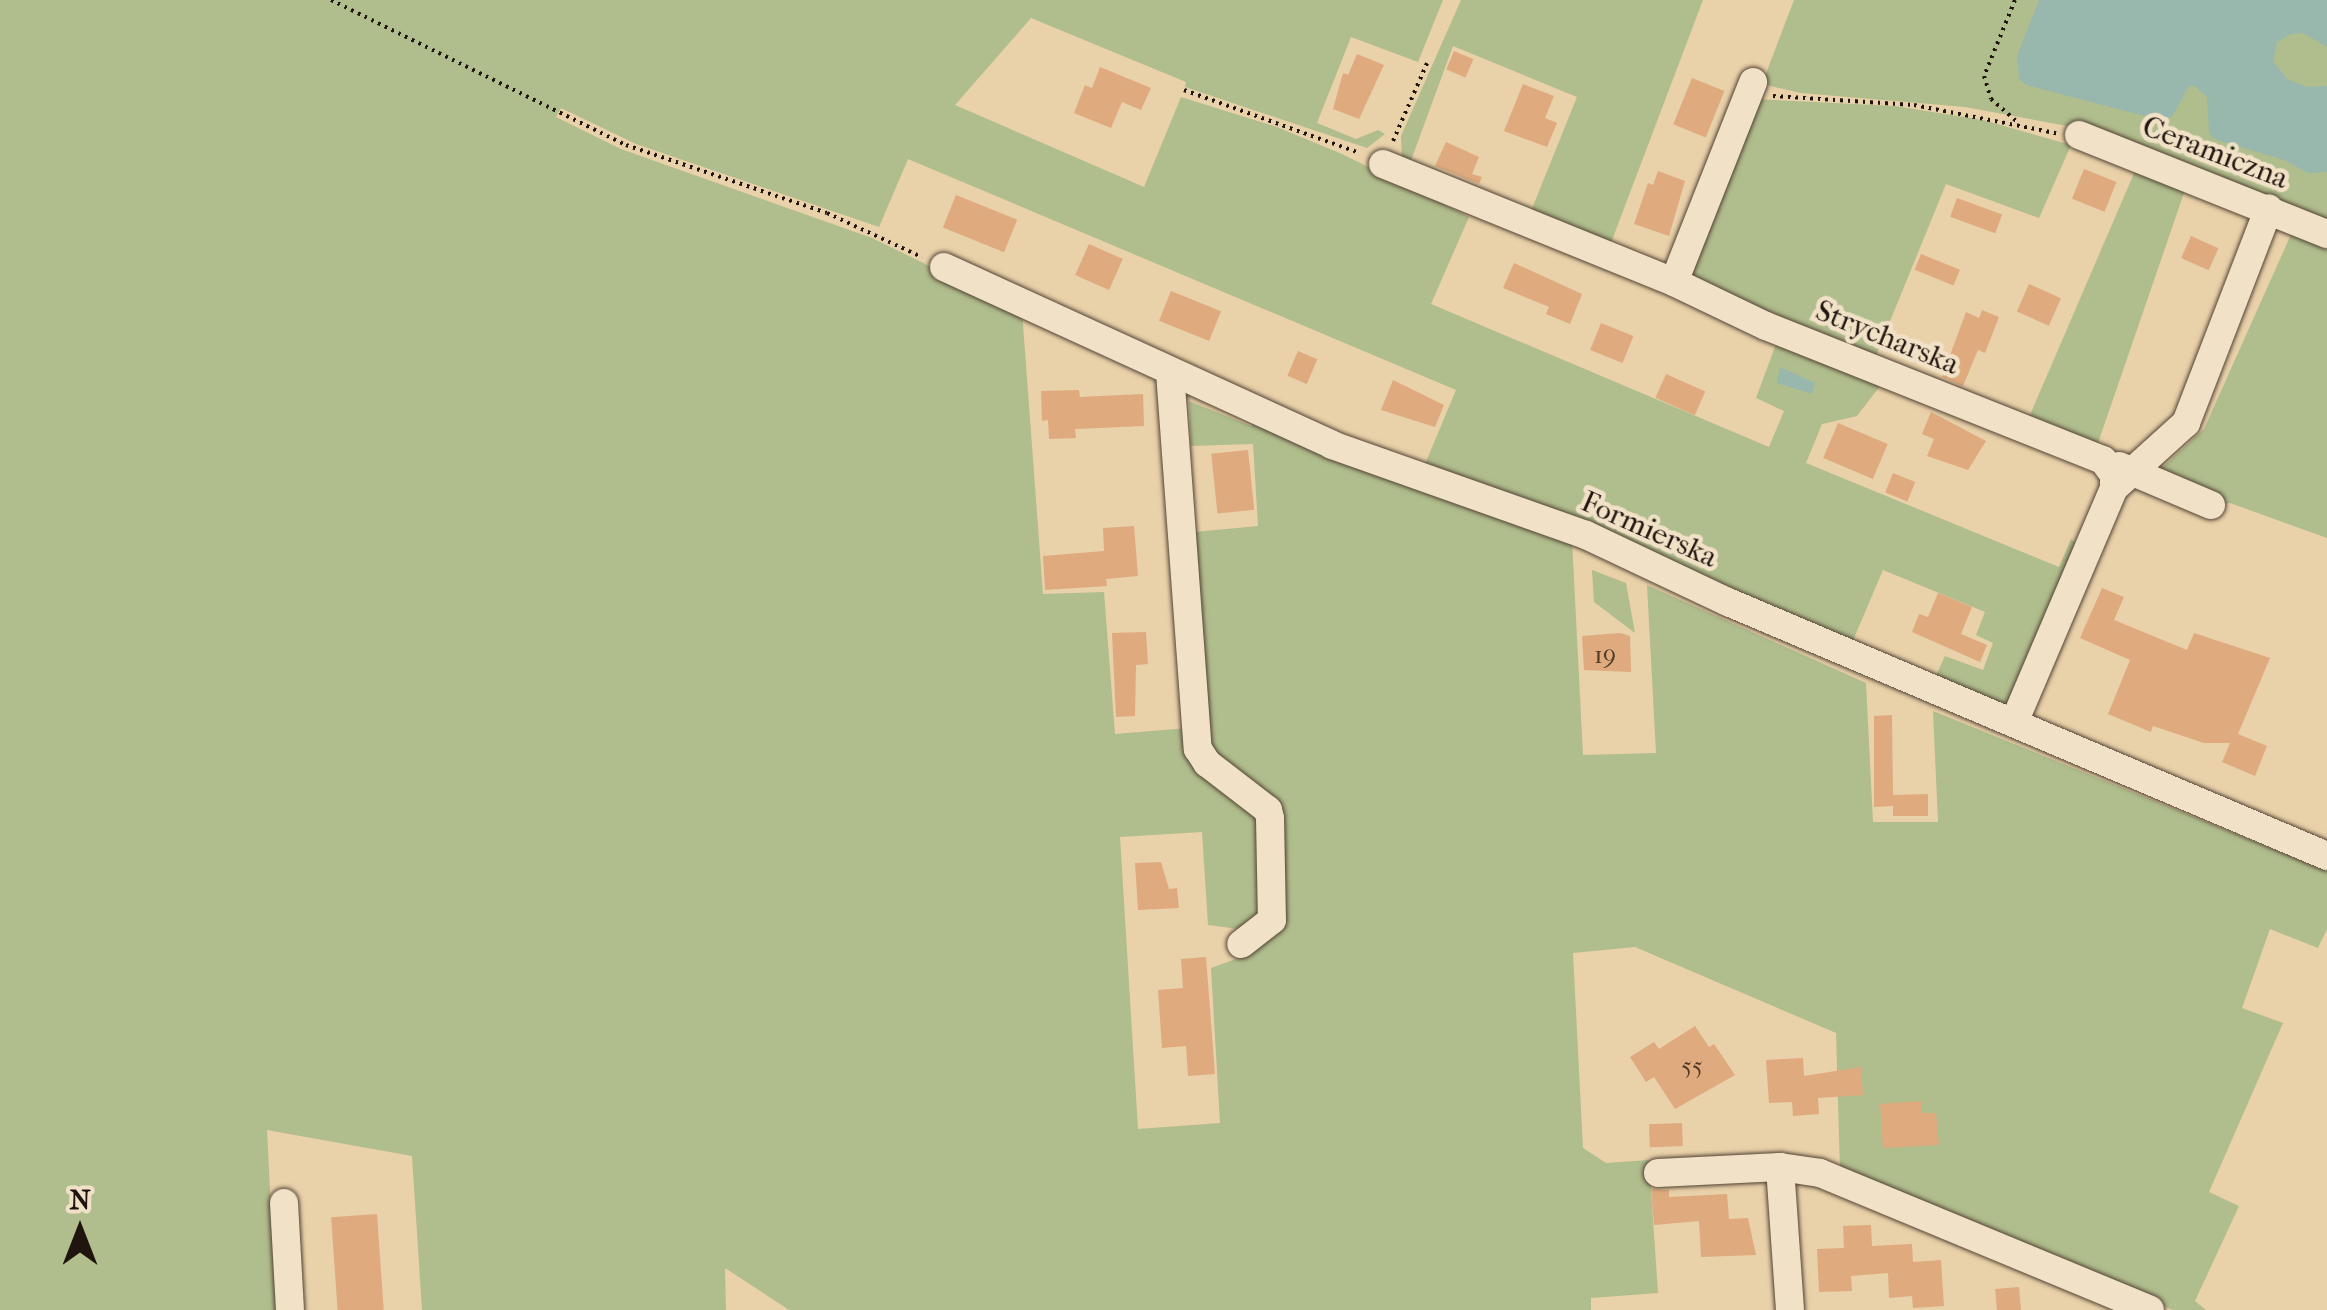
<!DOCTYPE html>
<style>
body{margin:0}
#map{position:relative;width:2327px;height:1310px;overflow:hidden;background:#e9d1a9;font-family:"IM FELL French Canon",serif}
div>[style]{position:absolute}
.green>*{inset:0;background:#b0bd8c}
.water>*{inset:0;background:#98b7ad}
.building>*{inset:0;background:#dfaa7e;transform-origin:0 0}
.path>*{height:4px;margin-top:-2px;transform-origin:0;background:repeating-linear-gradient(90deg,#1f140e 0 2.5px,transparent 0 7.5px)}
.roads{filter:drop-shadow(0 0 2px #524335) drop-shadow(0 0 2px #524335)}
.minor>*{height:28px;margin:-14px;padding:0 14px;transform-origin:14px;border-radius:14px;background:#f1e1c7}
span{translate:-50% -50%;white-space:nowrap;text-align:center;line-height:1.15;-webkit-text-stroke:9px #f1e1c7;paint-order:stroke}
.number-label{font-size:25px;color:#4f3a2a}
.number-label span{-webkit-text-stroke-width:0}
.street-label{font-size:30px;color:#1f140e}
.north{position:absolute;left:30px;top:1180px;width:100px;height:100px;-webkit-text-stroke:8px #f1e1c7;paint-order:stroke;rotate:0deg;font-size:28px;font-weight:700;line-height:40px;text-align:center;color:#1f140e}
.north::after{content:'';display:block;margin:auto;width:35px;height:45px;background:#1f140e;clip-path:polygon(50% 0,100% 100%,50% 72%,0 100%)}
</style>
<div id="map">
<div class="green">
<div style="clip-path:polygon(0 0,1443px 0,1418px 62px,1351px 37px,1317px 123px,1356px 139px,1378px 130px,1385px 134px,1367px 148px,1185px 87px,1186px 82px,1031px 18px,955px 105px,1144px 187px,1181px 97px,1277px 127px,1342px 154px,1469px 217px,1431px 304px,1769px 447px,1784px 411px,1756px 398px,1776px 344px,1880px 386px,1857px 416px,1822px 424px,1806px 463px,2059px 567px,2071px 539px,2079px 545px,2006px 711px,1934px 680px,1945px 656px,1983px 670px,1993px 643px,1976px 635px,1985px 612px,1883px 570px,1851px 645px,1573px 522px,1423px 469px,1456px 390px,908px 159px,879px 227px,636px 144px,561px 108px,556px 117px,621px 149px,872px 238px,1022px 311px,1043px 594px,1104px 592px,1115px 734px,1188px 728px,1189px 754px,1259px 812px,1262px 827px,1267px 907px,1262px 916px,1239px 929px,1208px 925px,1202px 832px,1120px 837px,1138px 1129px,1220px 1123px,1211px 968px,1252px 953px,1277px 929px,1282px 917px,1279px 818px,1262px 794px,1213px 760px,1203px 739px,1195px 532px,1258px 526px,1253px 444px,1191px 446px,1189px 401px,1251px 426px,1255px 420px,1415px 485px,1572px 540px,1583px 755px,1656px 753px,1647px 585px,1866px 683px,1873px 822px,1938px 822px,1933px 711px,2327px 871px,2327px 929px,2318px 948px,2270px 929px,2242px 1008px,2283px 1023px,2209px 1192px,2239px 1206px,2195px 1301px,2206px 1310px,2173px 1310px,1840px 1170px,1836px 1033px,1635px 947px,1573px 953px,1583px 1148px,1606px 1163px,1649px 1160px,1658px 1293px,1591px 1298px,1591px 1310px,789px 1310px,725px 1268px,726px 1310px,422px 1310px,412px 1156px,267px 1130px,276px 1310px,0 1310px)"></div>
<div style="clip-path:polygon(1461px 0,1703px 0,1609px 248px,1529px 216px,1577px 97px,1453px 46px,1409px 166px,1402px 158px,1401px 136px)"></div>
<div style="clip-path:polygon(1794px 0,2327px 0,2327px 225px,2105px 133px,1965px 107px,1801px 93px,1762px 84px)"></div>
<div style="clip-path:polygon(1754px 99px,1895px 106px,1983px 120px,2071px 145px,2039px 218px,1946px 184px,1875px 358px,1703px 287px,1690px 274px)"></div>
<div style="clip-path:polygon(2135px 171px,2185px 190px,2098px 443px,2030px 415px)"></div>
<div style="clip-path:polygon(2293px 230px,2327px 242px,2327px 538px,2230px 503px,2221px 504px,2216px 518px,2140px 488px,2204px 429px)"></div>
<div style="clip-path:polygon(1592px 570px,1626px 583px,1635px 633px,1594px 602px)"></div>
</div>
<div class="water">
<div style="clip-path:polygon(2039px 0,2327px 0,2327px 47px,2303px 33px,2291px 34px,2277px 42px,2273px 61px,2287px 79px,2307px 87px,2327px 86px,2327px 172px,2308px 173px,2284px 160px,2214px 139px,2209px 133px,2207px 97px,2195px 86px,2189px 86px,2172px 117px,2160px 120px,2026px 85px,2019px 79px,2017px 56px)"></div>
<div style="clip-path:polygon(1780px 367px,1815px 383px,1812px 394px,1777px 383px)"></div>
</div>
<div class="building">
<div style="left:1454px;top:51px;width:21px;height:20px;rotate:23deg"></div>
<div style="clip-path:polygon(1357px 54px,1384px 65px,1359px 119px,1333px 109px,1343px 73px,1348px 75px)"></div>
<div style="clip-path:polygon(1100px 67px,1151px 88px,1141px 110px,1122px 102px,1111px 128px,1074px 113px,1085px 85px,1092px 88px)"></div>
<div style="left:1692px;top:78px;width:35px;height:50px;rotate:22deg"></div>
<div style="clip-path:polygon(1523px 84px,1554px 96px,1545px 118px,1557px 123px,1547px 147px,1504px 131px)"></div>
<div style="clip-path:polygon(1446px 142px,1479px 157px,1472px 174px,1482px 177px,1479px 184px,1435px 166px)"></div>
<div style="left:2084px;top:169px;width:35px;height:32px;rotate:22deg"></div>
<div style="clip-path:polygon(1658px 171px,1685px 181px,1669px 236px,1634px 224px,1648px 183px,1653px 185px)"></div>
<div style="left:956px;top:195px;width:66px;height:35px;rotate:22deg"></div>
<div style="left:1957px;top:198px;width:48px;height:20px;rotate:20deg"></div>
<div style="left:2191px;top:236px;width:30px;height:24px;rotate:24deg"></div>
<div style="left:1089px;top:244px;width:37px;height:34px;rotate:24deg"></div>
<div style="left:1921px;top:254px;width:42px;height:17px;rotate:22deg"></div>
<div style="clip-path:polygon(1514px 263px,1582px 294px,1570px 324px,1546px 314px,1549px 307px,1503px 288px)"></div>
<div style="left:2029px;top:284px;width:35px;height:30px;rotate:24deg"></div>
<div style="left:1171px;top:291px;width:54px;height:32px;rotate:22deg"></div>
<div style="clip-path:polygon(1982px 310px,1999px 317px,1985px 353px,1978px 350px,1963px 386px,1942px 377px,1966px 312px,1979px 318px)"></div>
<div style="left:1601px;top:323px;width:35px;height:29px;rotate:22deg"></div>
<div style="left:1298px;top:351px;width:21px;height:27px;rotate:23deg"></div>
<div style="left:1666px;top:374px;width:43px;height:26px;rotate:24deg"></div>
<div style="clip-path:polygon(1393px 380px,1444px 405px,1435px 427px,1381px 410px)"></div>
<div style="clip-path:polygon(1079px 390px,1080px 397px,1143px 394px,1144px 426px,1075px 429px,1076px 438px,1049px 439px,1048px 420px,1042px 421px,1041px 391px)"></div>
<div style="clip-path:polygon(1931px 412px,1986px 441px,1968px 470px,1927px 456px,1934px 439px,1922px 434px)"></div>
<div style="left:1838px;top:423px;width:54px;height:38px;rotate:23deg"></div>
<div style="left:1248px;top:450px;width:60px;height:37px;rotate:84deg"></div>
<div style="left:1893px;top:473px;width:24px;height:21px;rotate:22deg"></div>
<div style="clip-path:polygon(1134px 526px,1138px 576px,1106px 579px,1107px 586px,1045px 590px,1043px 556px,1104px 551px,1103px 528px)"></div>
<div style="clip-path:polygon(2102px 588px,2124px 597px,2114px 620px,2187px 650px,2194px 633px,2270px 658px,2238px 734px,2267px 746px,2255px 776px,2222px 762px,2230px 743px,2204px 743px,2153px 726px,2151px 732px,2108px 714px,2130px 660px,2080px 638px)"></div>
<div style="clip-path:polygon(1938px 593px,1972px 607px,1961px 634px,1987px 645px,1980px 662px,1912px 632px,1919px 614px,1928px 617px)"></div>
<div style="clip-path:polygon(1146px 632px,1148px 664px,1136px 665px,1135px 716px,1116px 717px,1112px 633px)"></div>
<div style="clip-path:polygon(1620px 633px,1630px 636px,1631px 672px,1584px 670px,1582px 636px)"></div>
<div style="clip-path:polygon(1892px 715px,1893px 795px,1928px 794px,1928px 816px,1893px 816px,1893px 806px,1874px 807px,1874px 716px)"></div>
<div style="clip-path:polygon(1161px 862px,1169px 889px,1177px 888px,1179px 908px,1138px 910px,1135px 863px)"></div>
<div style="clip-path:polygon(1206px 957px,1215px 1074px,1188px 1076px,1186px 1046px,1162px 1048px,1158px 990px,1183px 988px,1181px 959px)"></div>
<div style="clip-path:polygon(1695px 1026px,1709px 1047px,1714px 1044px,1735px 1075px,1675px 1109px,1654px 1077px,1646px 1082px,1630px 1057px,1654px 1042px,1659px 1049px)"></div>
<div style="clip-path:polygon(1803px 1058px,1804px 1076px,1861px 1067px,1863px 1095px,1818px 1098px,1819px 1114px,1793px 1116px,1792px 1102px,1769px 1103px,1766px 1060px)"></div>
<div style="clip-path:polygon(1921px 1101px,1922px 1113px,1936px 1113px,1939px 1145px,1883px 1148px,1880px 1104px)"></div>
<div style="left:1682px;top:1123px;width:23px;height:33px;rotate:88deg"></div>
<div style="clip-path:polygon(1651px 1189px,1669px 1190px,1669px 1197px,1727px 1194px,1729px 1219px,1748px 1218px,1756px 1255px,1701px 1257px,1699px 1221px,1654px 1225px)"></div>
<div style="left:377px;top:1214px;width:96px;height:46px;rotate:86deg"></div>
<div style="clip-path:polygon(1871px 1225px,1872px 1246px,1912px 1244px,1913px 1262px,1941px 1260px,1944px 1306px,1913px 1308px,1912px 1296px,1889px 1298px,1888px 1273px,1851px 1276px,1852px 1291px,1819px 1292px,1817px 1249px,1844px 1248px,1843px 1226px)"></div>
<div style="left:2019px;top:1287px;width:23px;height:24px;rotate:85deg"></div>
</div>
<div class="path">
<div style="left:331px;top:0;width:329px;rotate:26.2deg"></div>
<div style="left:626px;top:145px;width:212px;rotate:18.7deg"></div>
<div style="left:827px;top:213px;width:105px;rotate:24.9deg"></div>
<div style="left:2015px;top:0;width:82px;rotate:112.2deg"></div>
<div style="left:1984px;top:76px;width:24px;rotate:73deg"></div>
<div style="left:1991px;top:99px;width:35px;rotate:41deg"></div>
<div style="left:1184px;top:90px;width:187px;rotate:19.7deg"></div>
<div style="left:1773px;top:96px;width:141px;rotate:3.7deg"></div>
<div style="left:1914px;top:105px;width:145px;rotate:11.2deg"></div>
<div style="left:1393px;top:141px;width:85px;rotate:-66.4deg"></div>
</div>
<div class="roads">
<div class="minor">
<div style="left:2079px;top:135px;width:267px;rotate:21.8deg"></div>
<div style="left:1383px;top:164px;width:314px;rotate:22.1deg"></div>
<div style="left:1674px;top:282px;width:102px;rotate:25.6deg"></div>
<div style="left:1766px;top:326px;width:363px;rotate:21.7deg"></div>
<div style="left:2103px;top:460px;width:19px;rotate:54deg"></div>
<div style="left:2114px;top:475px;width:13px;rotate:90deg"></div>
<div style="left:2114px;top:488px;width:255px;rotate:113.1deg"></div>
<div style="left:944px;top:267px;width:427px;rotate:24.6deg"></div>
<div style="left:1332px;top:445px;width:269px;rotate:19.5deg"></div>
<div style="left:1586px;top:535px;width:157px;rotate:25.3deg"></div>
<div style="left:1728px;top:602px;width:651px;rotate:22.98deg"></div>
<div style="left:1674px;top:282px;width:215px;rotate:-68.4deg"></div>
<div style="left:1170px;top:372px;width:378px;rotate:85.8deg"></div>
<div style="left:1198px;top:749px;width:17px;rotate:57deg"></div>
<div style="left:1207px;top:763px;width:77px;rotate:37.6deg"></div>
<div style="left:1268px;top:810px;width:8px;rotate:76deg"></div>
<div style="left:1270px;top:818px;width:102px;rotate:88.9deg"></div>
<div style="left:1272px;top:920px;width:39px;rotate:142deg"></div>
<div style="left:2119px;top:466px;width:100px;rotate:23deg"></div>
<div style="left:2114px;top:488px;width:97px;rotate:-42.1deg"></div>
<div style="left:2186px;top:423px;width:230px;rotate:-68.9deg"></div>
<div style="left:1780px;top:1167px;width:143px;rotate:86deg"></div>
<div style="left:1658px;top:1173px;width:122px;rotate:-2.8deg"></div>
<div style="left:1780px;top:1167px;width:40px;rotate:8.5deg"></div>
<div style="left:1820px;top:1173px;width:357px;rotate:22.5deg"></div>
<div style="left:284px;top:1203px;width:107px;rotate:86.8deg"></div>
</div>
</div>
<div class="number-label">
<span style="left:1605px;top:655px">19</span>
<span style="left:1692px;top:1066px">55</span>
</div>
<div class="street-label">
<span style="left:2215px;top:153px;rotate:21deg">Ceramiczna</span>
<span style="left:1887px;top:338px;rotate:22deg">Strycharska</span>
<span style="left:1649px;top:530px;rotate:24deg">Formierska</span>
</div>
<div class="north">N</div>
</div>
